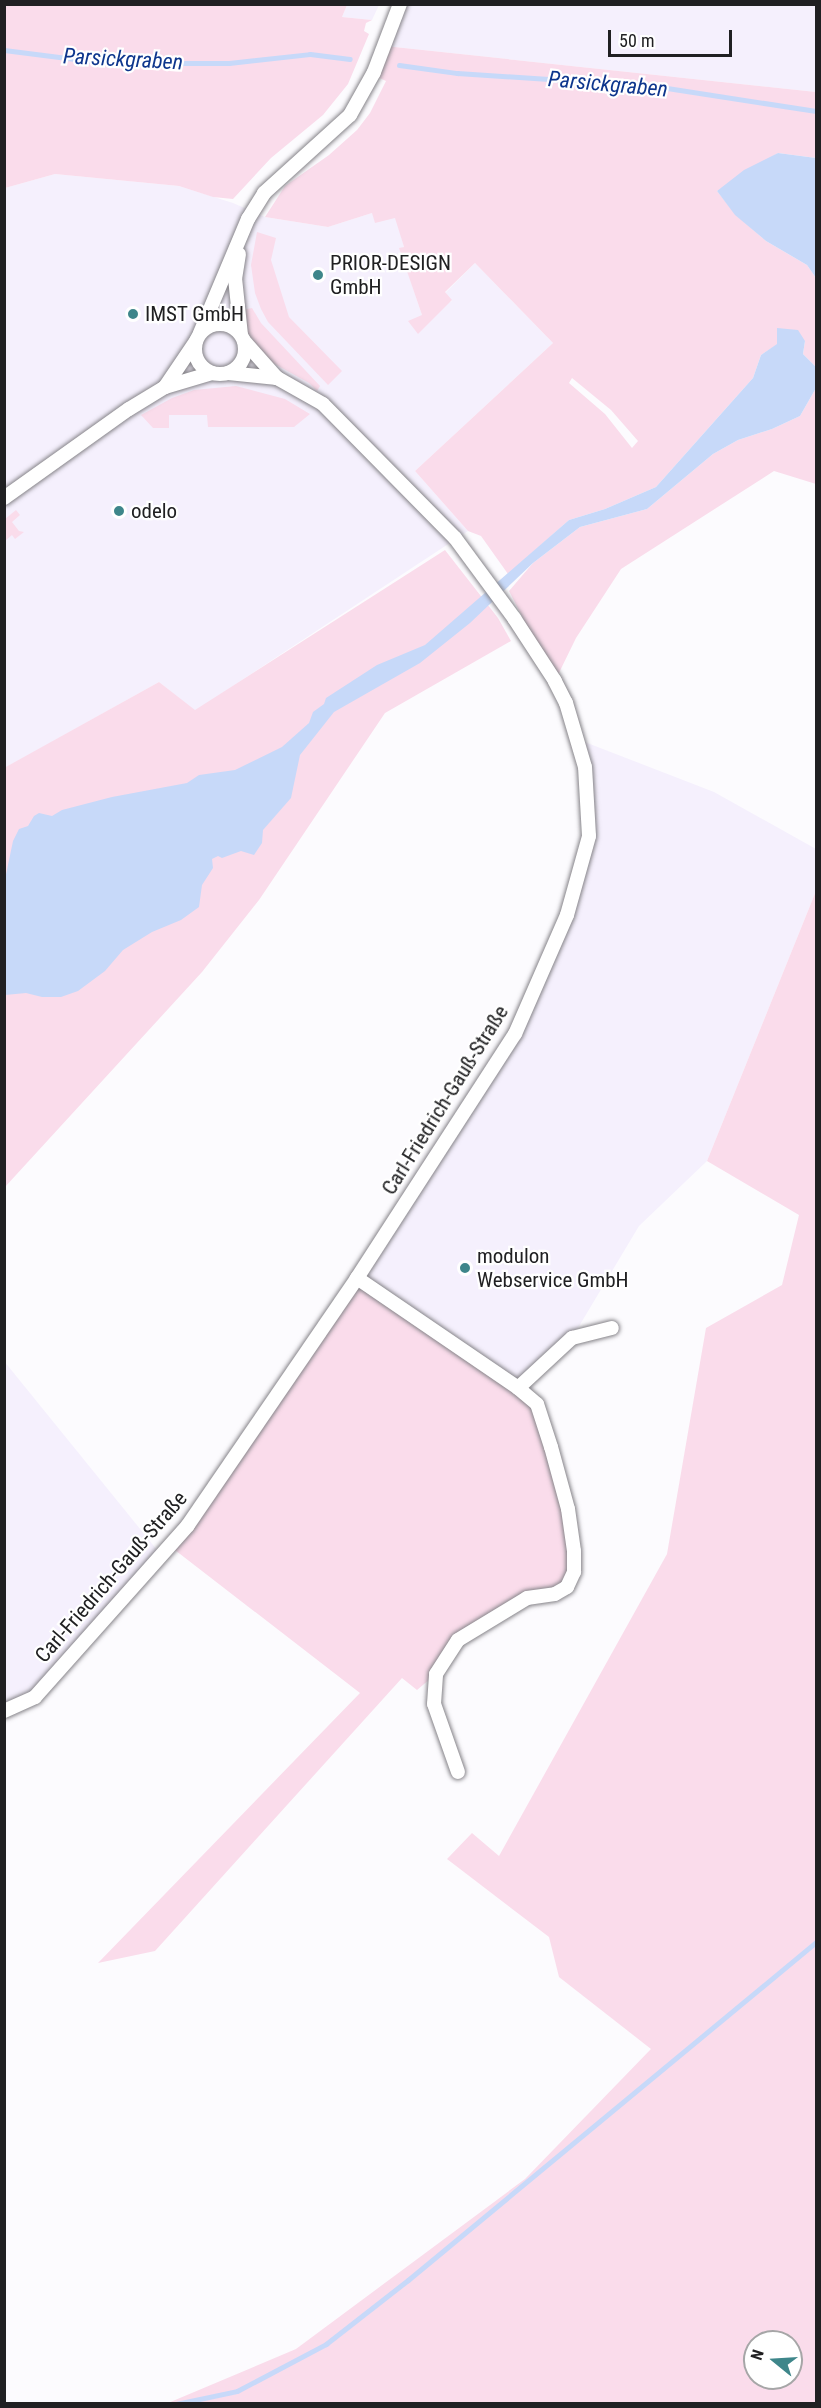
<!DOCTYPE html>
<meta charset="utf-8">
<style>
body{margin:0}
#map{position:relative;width:821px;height:2408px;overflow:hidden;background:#fcfbfe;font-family:"Roboto Condensed",sans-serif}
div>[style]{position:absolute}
.built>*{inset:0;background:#f5f0fd}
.green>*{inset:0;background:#fadceb}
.water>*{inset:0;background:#c7d9f9}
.stream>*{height:5px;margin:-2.5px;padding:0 2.5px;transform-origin:2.5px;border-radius:2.5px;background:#c7d9f9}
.roads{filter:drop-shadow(0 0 2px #868489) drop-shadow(0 0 2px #868489)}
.street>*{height:14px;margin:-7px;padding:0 7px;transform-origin:7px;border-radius:7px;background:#fff}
.street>.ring{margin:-7px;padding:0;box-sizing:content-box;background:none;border:14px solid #fff;border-radius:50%}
.dots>*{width:16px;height:16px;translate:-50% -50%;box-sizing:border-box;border:3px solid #fff;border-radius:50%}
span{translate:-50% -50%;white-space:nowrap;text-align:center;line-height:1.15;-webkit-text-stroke:4.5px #fff;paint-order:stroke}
.poi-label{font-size:21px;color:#202022}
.left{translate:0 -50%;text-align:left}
.street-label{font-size:21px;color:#202022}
.water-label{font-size:22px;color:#0e368d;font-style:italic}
.frame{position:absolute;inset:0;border:6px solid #202022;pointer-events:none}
.north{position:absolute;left:743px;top:2330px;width:60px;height:60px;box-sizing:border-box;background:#fff;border:2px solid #a6a6a7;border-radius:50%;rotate:288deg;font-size:16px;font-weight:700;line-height:24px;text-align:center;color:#202022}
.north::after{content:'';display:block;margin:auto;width:21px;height:27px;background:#3e868a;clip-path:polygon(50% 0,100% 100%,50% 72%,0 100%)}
.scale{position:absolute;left:608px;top:30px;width:124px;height:27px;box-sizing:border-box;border:3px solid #202022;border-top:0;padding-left:8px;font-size:18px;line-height:21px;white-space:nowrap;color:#202022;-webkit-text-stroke:4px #fff;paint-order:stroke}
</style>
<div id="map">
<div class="built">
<div style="clip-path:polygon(347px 5px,379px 5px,372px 20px,342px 17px)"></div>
<div style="clip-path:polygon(400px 5px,816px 5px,816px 92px,385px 46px)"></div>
<div style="clip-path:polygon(55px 174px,179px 186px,233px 203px,265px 217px,328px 227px,372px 213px,396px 218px,404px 247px,400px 249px,422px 315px,452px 301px,445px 293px,475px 263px,553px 343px,415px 471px,468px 531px,195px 711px,159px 682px,5px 768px,5px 188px)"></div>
<div style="clip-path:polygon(577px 739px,714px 792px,816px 849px,816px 891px,707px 1161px,639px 1226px,572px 1338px,518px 1388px,357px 1278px,500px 1060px,585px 856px)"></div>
<div style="clip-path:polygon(4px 1361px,162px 1556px,35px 1697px,4px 1711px)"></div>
</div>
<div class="green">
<div style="clip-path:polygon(347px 5px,342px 17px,372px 20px,366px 23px,364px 31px,369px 34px,348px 84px,323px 115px,271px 158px,233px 199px,213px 197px,179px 186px,55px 174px,5px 188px,5px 5px)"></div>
<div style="clip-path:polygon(evenodd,385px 46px,816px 92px,816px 158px,778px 153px,717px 191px,736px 215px,766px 241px,807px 265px,816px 278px,816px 379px,816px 367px,803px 354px,805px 341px,778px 344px,761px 355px,753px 378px,656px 487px,605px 509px,569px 520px,508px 574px,481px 536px,468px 531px,415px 471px,553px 343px,475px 263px,445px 292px,452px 300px,418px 334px,408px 321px,422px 315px,399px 248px,404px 247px,395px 218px,375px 223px,372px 213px,328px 227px,265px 217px,285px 186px,329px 155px,357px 130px,370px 113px,386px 81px,373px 75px,385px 46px,572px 378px,611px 410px,638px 441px,632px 448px,605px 414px,569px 383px,572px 378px)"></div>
<div style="clip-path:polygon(257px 232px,276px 238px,271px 260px,289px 317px,342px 371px,328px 385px,268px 322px,261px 309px,255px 293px,251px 265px)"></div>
<div style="clip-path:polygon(252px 308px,261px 323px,320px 386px,317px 391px,309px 383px,273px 363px,259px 349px,248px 333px,242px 310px)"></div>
<div style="clip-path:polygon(236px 386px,285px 399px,310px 414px,294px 427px,208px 427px,207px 415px,169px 415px,169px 428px,153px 428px,141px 415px,172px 398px,194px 390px)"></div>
<div style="clip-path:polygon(816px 388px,816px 484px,774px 471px,621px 569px,576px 638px,555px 681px,509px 591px,533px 563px,580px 527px,647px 509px,713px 454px,738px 440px,772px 429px,800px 416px)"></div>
<div style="clip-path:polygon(16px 510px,20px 515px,12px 522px,19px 531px,24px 532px,15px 539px,12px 535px,5px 541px,5px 519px)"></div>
<div style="clip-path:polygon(445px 550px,498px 618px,511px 641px,385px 713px,259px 900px,202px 972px,5px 1187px,4px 768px,159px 682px,195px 710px)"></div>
<div style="clip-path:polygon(evenodd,816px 891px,816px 2403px,168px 2403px,296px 2349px,525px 2179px,651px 2049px,559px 1977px,549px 1937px,447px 1859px,472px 1833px,499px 1856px,667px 1554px,706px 1328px,782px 1285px,799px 1215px,707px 1161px,816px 891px,755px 2342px,791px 2342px,791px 2378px,755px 2378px,755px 2342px)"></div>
<div style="clip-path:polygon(357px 1278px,537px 1404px,574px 1551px,567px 1587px,527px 1598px,458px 1640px,436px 1674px,417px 1690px,402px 1678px,155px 1951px,98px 1963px,360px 1693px,171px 1547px)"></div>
</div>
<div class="water">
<div style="clip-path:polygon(778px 153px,816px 158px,816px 278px,807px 265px,766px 241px,735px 215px,717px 191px,744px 170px)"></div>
<div style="clip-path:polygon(777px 328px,798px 330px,805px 341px,803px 354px,816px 367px,816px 388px,800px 416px,772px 429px,738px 440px,713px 454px,647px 509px,580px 527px,533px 563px,470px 623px,420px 663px,334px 712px,300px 755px,291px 798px,263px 830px,262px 843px,254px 855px,241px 851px,222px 858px,218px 856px,212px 859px,213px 868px,202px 885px,199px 907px,181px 920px,152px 932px,123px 950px,105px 971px,78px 991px,61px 997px,42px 997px,26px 993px,5px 995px,4px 884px,13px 841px,19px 829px,28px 826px,34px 816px,39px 813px,52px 816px,62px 810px,112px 797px,187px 783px,199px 775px,235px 770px,282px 747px,309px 723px,313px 712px,324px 704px,326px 698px,377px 665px,425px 645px,569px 520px,605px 509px,656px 487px,753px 378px,761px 355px,777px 344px)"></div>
</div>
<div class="stream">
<div style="left:4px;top:50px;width:103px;rotate:7.3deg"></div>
<div style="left:106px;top:63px;width:123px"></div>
<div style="left:229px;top:63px;width:81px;rotate:-6.3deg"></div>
<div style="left:310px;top:54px;width:40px;rotate:7.1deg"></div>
<div style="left:399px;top:65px;width:59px;rotate:7.9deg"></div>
<div style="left:457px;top:73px;width:197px;rotate:3.8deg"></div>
<div style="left:654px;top:86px;width:164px;rotate:8.8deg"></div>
<div style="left:176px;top:2404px;width:62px;rotate:-12deg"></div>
<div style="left:237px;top:2391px;width:101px;rotate:-27.8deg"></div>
<div style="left:326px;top:2344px;width:104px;rotate:-38deg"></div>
<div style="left:408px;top:2280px;width:530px;rotate:-39.64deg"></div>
</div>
<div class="roads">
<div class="street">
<div style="left:239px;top:254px;width:24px;rotate:99deg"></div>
<div style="left:235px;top:278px;width:57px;rotate:84deg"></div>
<div class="ring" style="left:195px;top:324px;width:36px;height:36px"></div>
<div style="left:200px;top:333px;width:124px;rotate:-67.2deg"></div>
<div style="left:248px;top:219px;width:31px;rotate:-58deg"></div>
<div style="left:264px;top:193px;width:116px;rotate:-42.2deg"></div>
<div style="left:350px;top:115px;width:49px;rotate:-60.8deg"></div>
<div style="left:374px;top:72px;width:73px;rotate:-69.1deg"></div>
<div style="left:244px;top:341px;width:50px;rotate:48.3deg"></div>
<div style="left:165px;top:387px;width:55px;rotate:-56deg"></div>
<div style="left:4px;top:498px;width:153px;rotate:-35.5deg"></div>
<div style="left:129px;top:409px;width:42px;rotate:-31.4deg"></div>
<div style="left:165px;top:387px;width:49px;rotate:-16.6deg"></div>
<div style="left:357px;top:1278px;width:195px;rotate:34.3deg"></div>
<div style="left:518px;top:1388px;width:74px;rotate:-42.8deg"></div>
<div style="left:572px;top:1338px;width:41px;rotate:-14deg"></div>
<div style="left:4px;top:1711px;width:34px;rotate:-24deg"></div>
<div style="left:35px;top:1697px;width:230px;rotate:-48.3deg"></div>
<div style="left:188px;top:1525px;width:299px;rotate:-55.6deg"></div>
<div style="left:357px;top:1278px;width:291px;rotate:-57.1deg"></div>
<div style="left:515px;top:1034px;width:130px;rotate:-66.4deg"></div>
<div style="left:567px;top:915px;width:82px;rotate:-74.4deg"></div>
<div style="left:589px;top:836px;width:69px;rotate:-93.3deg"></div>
<div style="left:585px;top:767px;width:67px;rotate:-106.5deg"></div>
<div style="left:566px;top:703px;width:25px;rotate:-117deg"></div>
<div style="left:555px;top:681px;width:75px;rotate:-123.1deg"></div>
<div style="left:514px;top:618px;width:99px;rotate:-126.4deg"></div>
<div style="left:455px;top:538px;width:188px;rotate:-134.6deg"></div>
<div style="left:323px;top:404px;width:53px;rotate:-150.5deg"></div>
<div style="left:277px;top:378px;width:49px;rotate:-174.2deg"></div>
<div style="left:458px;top:1772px;width:72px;rotate:-109.4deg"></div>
<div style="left:434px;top:1704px;width:30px;rotate:-86deg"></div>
<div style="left:436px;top:1674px;width:40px;rotate:-57.1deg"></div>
<div style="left:458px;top:1640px;width:81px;rotate:-31.3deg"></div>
<div style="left:527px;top:1598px;width:28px;rotate:-8deg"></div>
<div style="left:555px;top:1594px;width:14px;rotate:-30deg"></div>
<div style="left:567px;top:1587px;width:17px;rotate:-65deg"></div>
<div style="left:574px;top:1572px;width:21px;rotate:-90deg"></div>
<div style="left:574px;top:1551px;width:42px;rotate:-98.1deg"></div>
<div style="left:568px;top:1509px;width:64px;rotate:-105.3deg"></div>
<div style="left:551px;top:1447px;width:45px;rotate:-108deg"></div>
<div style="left:537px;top:1404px;width:25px;rotate:-140deg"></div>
</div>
</div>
<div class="dots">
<div style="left:318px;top:275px;background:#3e868a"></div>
<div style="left:133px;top:314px;background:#3e868a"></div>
<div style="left:119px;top:511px;background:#3e868a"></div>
<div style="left:465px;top:1268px;background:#3e868a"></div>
</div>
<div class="poi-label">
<span class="left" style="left:330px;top:275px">PRIOR-DESIGN<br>GmbH</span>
<span class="left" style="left:145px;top:314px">IMST GmbH</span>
<span class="left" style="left:131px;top:511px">odelo</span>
<span class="left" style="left:477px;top:1268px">modulon<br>Webservice GmbH</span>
</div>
<div class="street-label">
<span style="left:445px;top:1100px;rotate:-58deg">Carl-Friedrich-Gauß-Straße</span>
<span style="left:111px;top:1577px;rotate:-49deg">Carl-Friedrich-Gauß-Straße</span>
</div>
<div class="water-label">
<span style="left:123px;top:59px;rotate:3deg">Parsickgraben</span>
<span style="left:608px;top:84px;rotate:5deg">Parsickgraben</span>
</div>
<div class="frame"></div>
<div class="north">N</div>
<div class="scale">50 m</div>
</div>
